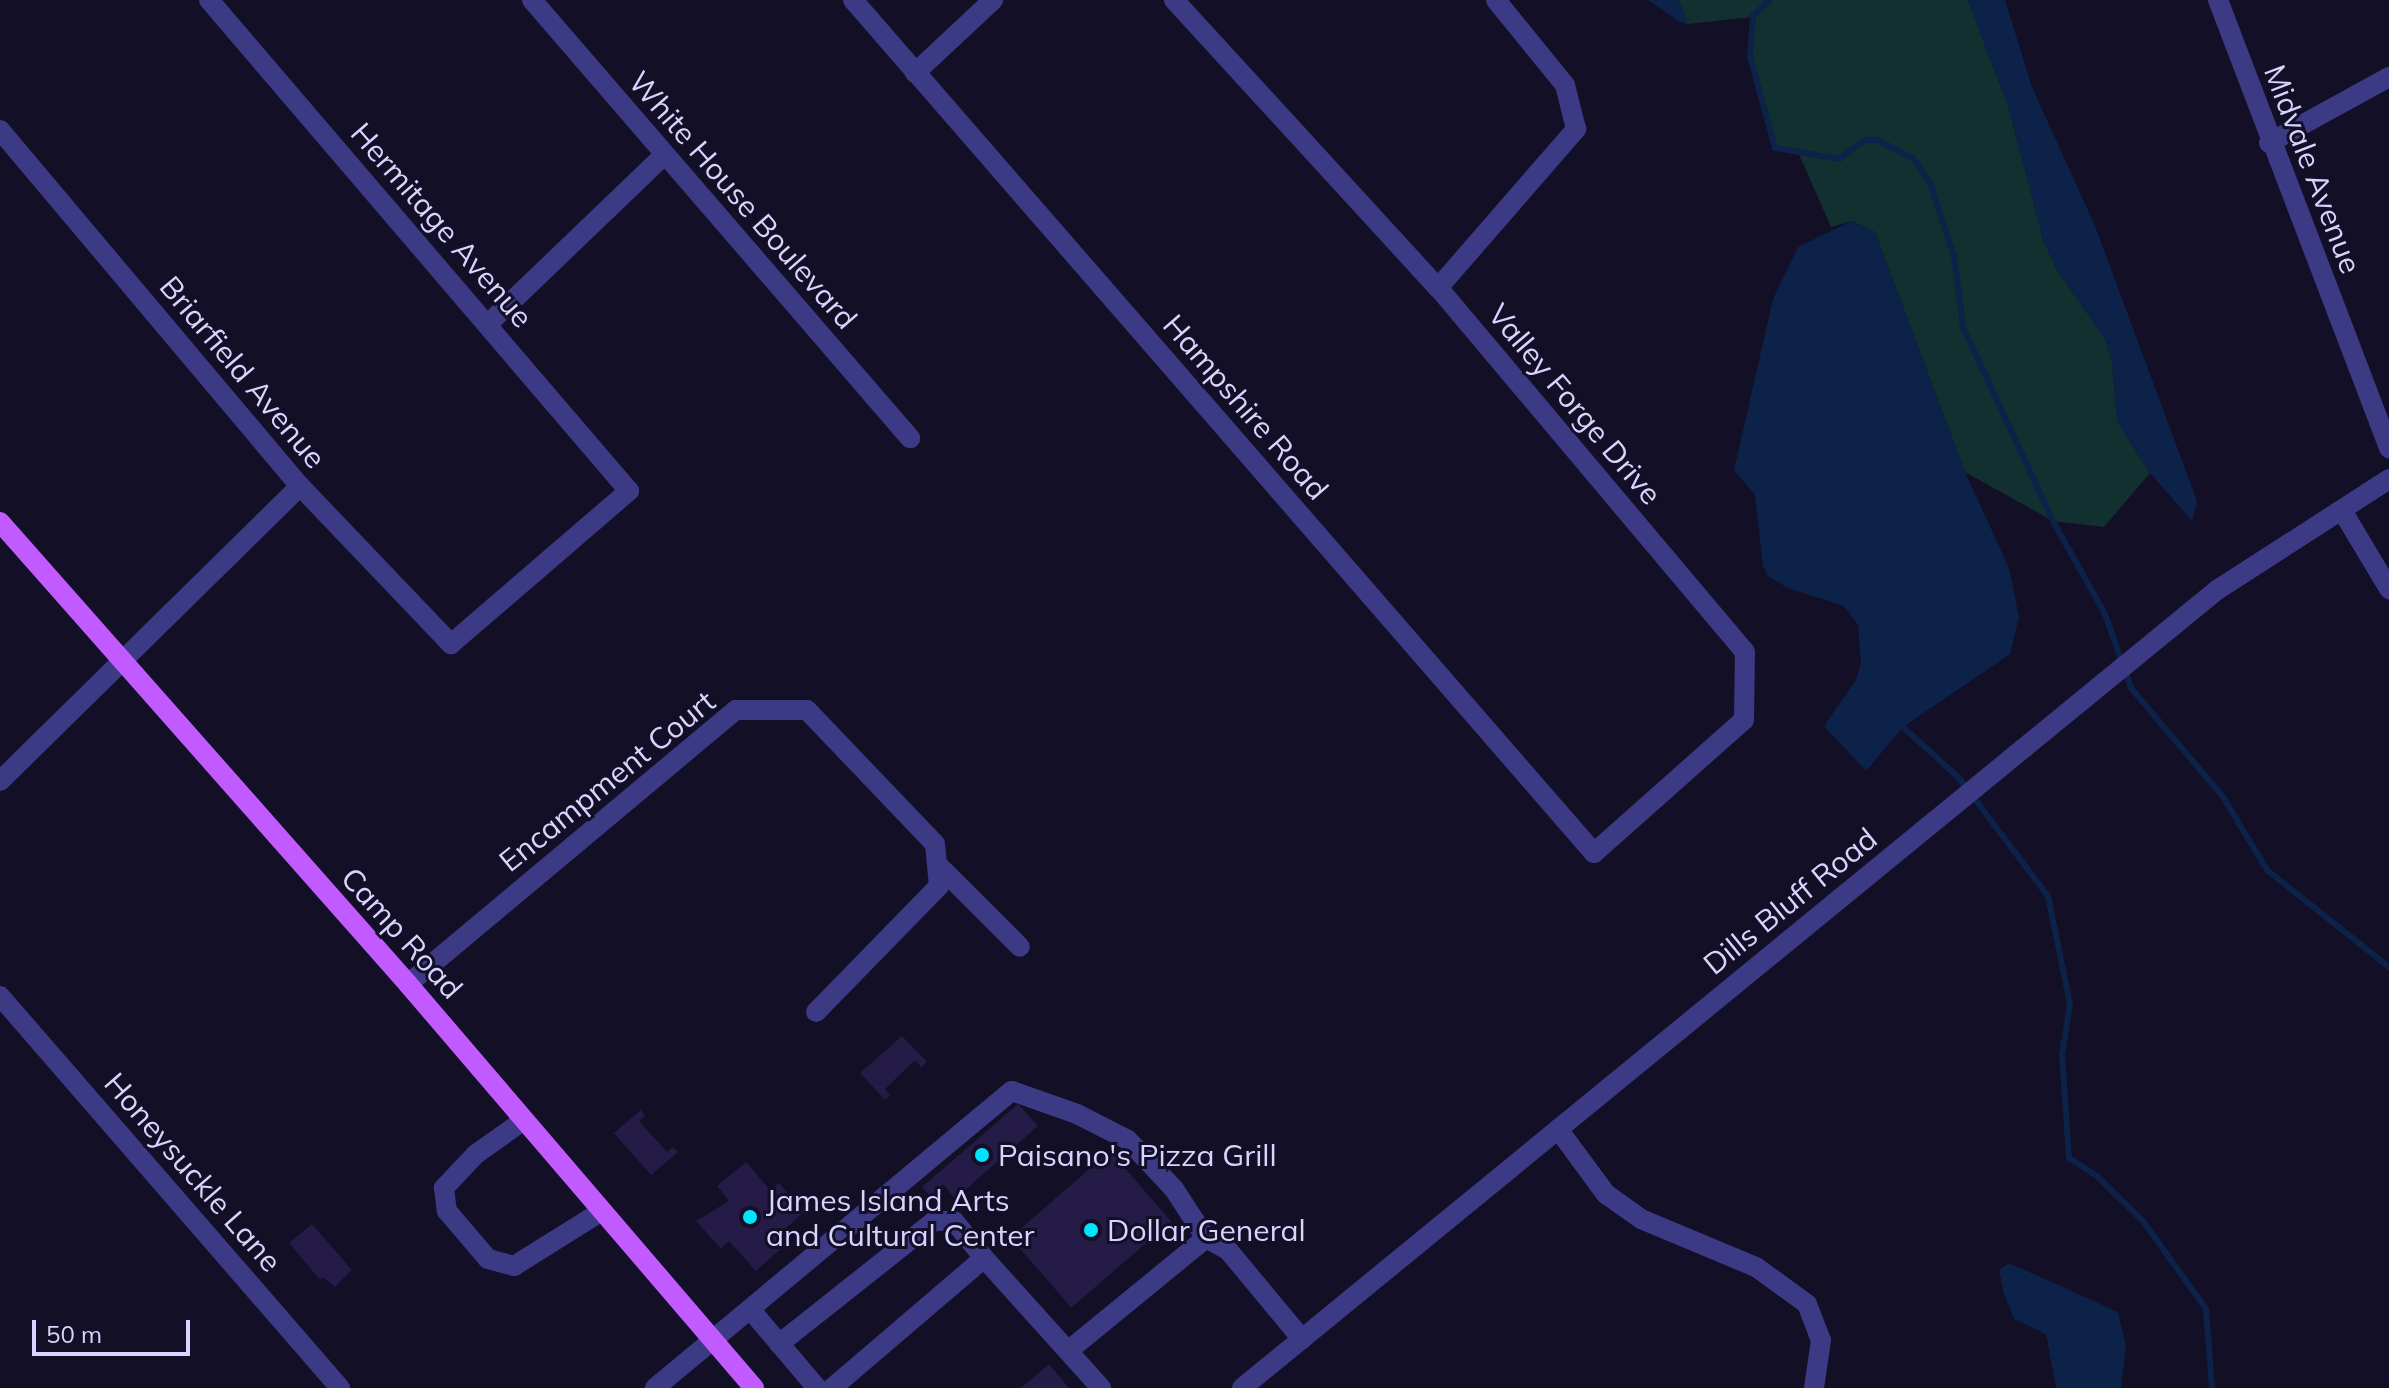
<!DOCTYPE html>
<style>
body{margin:0}
#map{position:relative;width:2389px;height:1388px;overflow:hidden;background:#130f26;font-family:Mulish,sans-serif}
div>[style]{position:absolute}
.green>*{inset:0;background:#12302f}
.water>*{inset:0;background:#0c2248}
.stream>*{height:6px;margin:-3px;padding:0 3px;transform-origin:3px;border-radius:3px;background:#0c2248}
.building>*{inset:0;background:#241b47;transform-origin:0 0}
.minor>*{height:20px;margin:-10px;padding:0 10px;transform-origin:10px;border-radius:10px;background:#3d3a85}
.major>*{height:20px;margin:-10px;padding:0 10px;transform-origin:10px;border-radius:10px;background:#c25bff}
.dots>*{width:22px;height:22px;translate:-50% -50%;box-sizing:border-box;border:4px solid #130f26;border-radius:50%}
span{translate:-50% -50%;white-space:nowrap;text-align:center;line-height:1.15;-webkit-text-stroke:6px #130f26;paint-order:stroke}
.street-label{font-size:30px;color:#d9d4ff}
.poi-label{font-size:30px;color:#d9d4ff}
.left{translate:0 -50%;text-align:left}
.scale{position:absolute;left:32px;top:1320px;width:158px;height:36px;box-sizing:border-box;border:4px solid #d9d4ff;border-top:0;padding-left:10px;font-size:24px;line-height:28px;white-space:nowrap;color:#d9d4ff;-webkit-text-stroke:6px #130f26;paint-order:stroke}
</style>
<div id="map">
<div class="green">
<div style="clip-path:polygon(1679px 0,1968px 0,2009px 109px,2043px 239px,2056px 268px,2105px 339px,2112px 361px,2117px 421px,2150px 473px,2104px 527px,2053px 521px,1965px 472px,1875px 232px,1852px 221px,1831px 227px,1798px 152px,1775px 148px,1750px 57px,1753px 17px,1687px 24px)"></div>
</div>
<div class="water">
<div style="clip-path:polygon(1648px 0,1679px 0,1687px 24px,1678px 21px)"></div>
<div style="clip-path:polygon(1968px 0,2005px 0,2032px 87px,2095px 226px,2197px 501px,2192px 521px,2150px 473px,2117px 421px,2112px 361px,2105px 339px,2056px 268px,2043px 239px,2009px 109px)"></div>
<div style="clip-path:polygon(1852px 221px,1875px 232px,1965px 472px,2009px 568px,2019px 617px,2010px 654px,1903px 727px,1866px 771px,1824px 726px,1856px 680px,1861px 663px,1858px 625px,1844px 606px,1788px 588px,1768px 576px,1763px 566px,1755px 495px,1734px 470px,1773px 299px,1798px 247px)"></div>
<div style="clip-path:polygon(2009px 1263px,2118px 1312px,2126px 1346px,2121px 1388px,2056px 1388px,2046px 1334px,2014px 1319px,2004px 1294px,1999px 1270px)"></div>
</div>
<div class="stream">
<div style="left:1770px;top:0;width:23px;rotate:137deg"></div>
<div style="left:1753px;top:16px;width:41px;rotate:94.2deg"></div>
<div style="left:1750px;top:57px;width:94px;rotate:74.6deg"></div>
<div style="left:1775px;top:148px;width:65px;rotate:9.8deg"></div>
<div style="left:1839px;top:159px;width:31px;rotate:-37deg"></div>
<div style="left:1864px;top:140px;width:13px"></div>
<div style="left:1877px;top:140px;width:40px;rotate:26.6deg"></div>
<div style="left:1913px;top:158px;width:30px;rotate:56deg"></div>
<div style="left:1930px;top:183px;width:77px;rotate:71.8deg"></div>
<div style="left:1954px;top:256px;width:72px;rotate:82.8deg"></div>
<div style="left:1963px;top:327px;width:214px;rotate:65.1deg"></div>
<div style="left:2053px;top:521px;width:107px;rotate:60.8deg"></div>
<div style="left:2105px;top:614px;width:78px;rotate:70.6deg"></div>
<div style="left:2131px;top:688px;width:143px;rotate:49.8deg"></div>
<div style="left:2223px;top:797px;width:85px;rotate:58.9deg"></div>
<div style="left:2267px;top:870px;width:156px;rotate:38.5deg"></div>
<div style="left:1903px;top:727px;width:76px;rotate:42.3deg"></div>
<div style="left:1959px;top:778px;width:148px;rotate:53deg"></div>
<div style="left:2048px;top:896px;width:110px;rotate:78.5deg"></div>
<div style="left:2070px;top:1004px;width:52px;rotate:98.9deg"></div>
<div style="left:2062px;top:1055px;width:103px;rotate:86.1deg"></div>
<div style="left:2069px;top:1158px;width:35px;rotate:33deg"></div>
<div style="left:2098px;top:1177px;width:63px;rotate:44.4deg"></div>
<div style="left:2143px;top:1221px;width:108px;rotate:54.4deg"></div>
<div style="left:2206px;top:1309px;width:79px;rotate:85.7deg"></div>
</div>
<div class="building">
<div style="clip-path:polygon(902px 1036px,927px 1062px,921px 1067px,915px 1060px,885px 1089px,890px 1095px,885px 1100px,860px 1073px)"></div>
<div style="clip-path:polygon(1018px 1104px,1038px 1126px,955px 1199px,943px 1184px,932px 1197px,922px 1187px)"></div>
<div style="clip-path:polygon(641px 1110px,645px 1116px,639px 1121px,667px 1152px,673px 1147px,678px 1152px,651px 1175px,614px 1133px)"></div>
<div style="left:1110px;top:1151px;width:93px;height:132px;rotate:49deg"></div>
<div style="clip-path:polygon(746px 1162px,770px 1190px,779px 1183px,804px 1212px,776px 1237px,784px 1246px,756px 1271px,729px 1241px,721px 1249px,696px 1221px,729px 1201px,717px 1186px)"></div>
<div style="clip-path:polygon(312px 1224px,352px 1270px,335px 1287px,323px 1277px,320px 1280px,289px 1243px)"></div>
<div style="clip-path:polygon(1049px 1364px,1069px 1388px,1021px 1388px)"></div>
</div>
<div class="minor">
<div style="left:532px;top:0;width:579px;rotate:49.21deg"></div>
<div style="left:853px;top:0;width:1130px;rotate:49.02deg"></div>
<div style="left:1594px;top:853px;width:200px;rotate:-41.6deg"></div>
<div style="left:1744px;top:720px;width:68px;rotate:-89.2deg"></div>
<div style="left:1745px;top:652px;width:476px;rotate:-130.1deg"></div>
<div style="left:1438px;top:288px;width:391px;rotate:-132.5deg"></div>
<div style="left:2218px;top:0;width:480px;rotate:69.1deg"></div>
<div style="left:915px;top:73px;width:107px;rotate:-43.1deg"></div>
<div style="left:0;top:130px;width:466px;rotate:49.9deg"></div>
<div style="left:300px;top:486px;width:219px;rotate:46.3deg"></div>
<div style="left:451px;top:644px;width:235px;rotate:-40.7deg"></div>
<div style="left:629px;top:491px;width:646px;rotate:-130.54deg"></div>
<div style="left:2269px;top:143px;width:137px;rotate:-28.8deg"></div>
<div style="left:1438px;top:288px;width:211px;rotate:-49deg"></div>
<div style="left:1576px;top:129px;width:45px;rotate:-104deg"></div>
<div style="left:1565px;top:85px;width:109px;rotate:-129.1deg"></div>
<div style="left:488px;top:324px;width:243px;rotate:-43.8deg"></div>
<div style="left:2343px;top:512px;width:90px;rotate:59.1deg"></div>
<div style="left:0;top:781px;width:421px;rotate:-44.5deg"></div>
<div style="left:937px;top:864px;width:117px;rotate:45deg"></div>
<div style="left:408px;top:984px;width:427px;rotate:-39.9deg"></div>
<div style="left:736px;top:710px;width:71px"></div>
<div style="left:807px;top:710px;width:185px;rotate:46.3deg"></div>
<div style="left:935px;top:844px;width:42px;rotate:84.6deg"></div>
<div style="left:939px;top:886px;width:176px;rotate:134.3deg"></div>
<div style="left:0;top:996px;width:519px;rotate:49.06deg"></div>
<div style="left:524px;top:1120px;width:59px;rotate:144.7deg"></div>
<div style="left:476px;top:1154px;width:47px;rotate:133.3deg"></div>
<div style="left:444px;top:1188px;width:23px;rotate:83deg"></div>
<div style="left:447px;top:1211px;width:63px;rotate:49.5deg"></div>
<div style="left:488px;top:1259px;width:27px;rotate:15deg"></div>
<div style="left:514px;top:1266px;width:104px;rotate:-32deg"></div>
<div style="left:1558px;top:1129px;width:81px;rotate:53.6deg"></div>
<div style="left:1606px;top:1194px;width:43px;rotate:35.5deg"></div>
<div style="left:1641px;top:1219px;width:125px;rotate:22.7deg"></div>
<div style="left:1756px;top:1267px;width:63px;rotate:36deg"></div>
<div style="left:1807px;top:1304px;width:39px;rotate:69deg"></div>
<div style="left:1821px;top:1340px;width:49px;rotate:98.3deg"></div>
<div style="left:750px;top:1309px;width:104px;rotate:49.7deg"></div>
<div style="left:779px;top:1344px;width:198px;rotate:-38.4deg"></div>
<div style="left:934px;top:1221px;width:20px"></div>
<div style="left:954px;top:1221px;width:48px;rotate:51deg"></div>
<div style="left:1068px;top:1351px;width:178px;rotate:-39.3deg"></div>
<div style="left:1206px;top:1238px;width:25px;rotate:29deg"></div>
<div style="left:1228px;top:1250px;width:116px;rotate:50.3deg"></div>
<div style="left:655px;top:1388px;width:464px;rotate:-39.8deg"></div>
<div style="left:1012px;top:1091px;width:69px;rotate:19.5deg"></div>
<div style="left:1077px;top:1114px;width:57px;rotate:27deg"></div>
<div style="left:1128px;top:1140px;width:67px;rotate:46.8deg"></div>
<div style="left:1174px;top:1189px;width:59px;rotate:56.9deg"></div>
<div style="left:832px;top:1388px;width:200px;rotate:-40.5deg"></div>
<div style="left:984px;top:1258px;width:175px;rotate:48deg"></div>
<div style="left:1242px;top:1388px;width:1260px;rotate:-39.3deg"></div>
<div style="left:2217px;top:590px;width:205px;rotate:-32.8deg"></div>
</div>
<div class="major">
<div style="left:0;top:522px;width:616px;rotate:48.55deg"></div>
<div style="left:408px;top:984px;width:532px;rotate:49.42deg"></div>
</div>
<div class="dots">
<div style="left:982px;top:1155px;background:#00e5ff"></div>
<div style="left:750px;top:1217px;background:#00e5ff"></div>
<div style="left:1091px;top:1230px;background:#00e5ff"></div>
</div>
<div class="street-label">
<span style="left:2313px;top:169px;rotate:69deg">Midvale Avenue</span>
<span style="left:743px;top:200px;rotate:49deg">White House Boulevard</span>
<span style="left:442px;top:225px;rotate:49deg">Hermitage Avenue</span>
<span style="left:243px;top:372px;rotate:50deg">Briarfield Avenue</span>
<span style="left:1575px;top:404px;rotate:50deg">Valley Forge Drive</span>
<span style="left:1246px;top:407px;rotate:49deg">Hampshire Road</span>
<span style="left:607px;top:781px;rotate:-39deg">Encampment Court</span>
<span style="left:1790px;top:901px;rotate:-39deg">Dills Bluff Road</span>
<span style="left:402px;top:933px;rotate:48deg">Camp Road</span>
<span style="left:193px;top:1172px;rotate:49deg">Honeysuckle Lane</span>
</div>
<div class="poi-label">
<span class="left" style="left:998px;top:1155px">Paisano's Pizza Grill</span>
<span class="left" style="left:766px;top:1217px">James Island Arts<br>and Cultural Center</span>
<span class="left" style="left:1107px;top:1230px">Dollar General</span>
</div>
<div class="scale">50 m</div>
</div>
